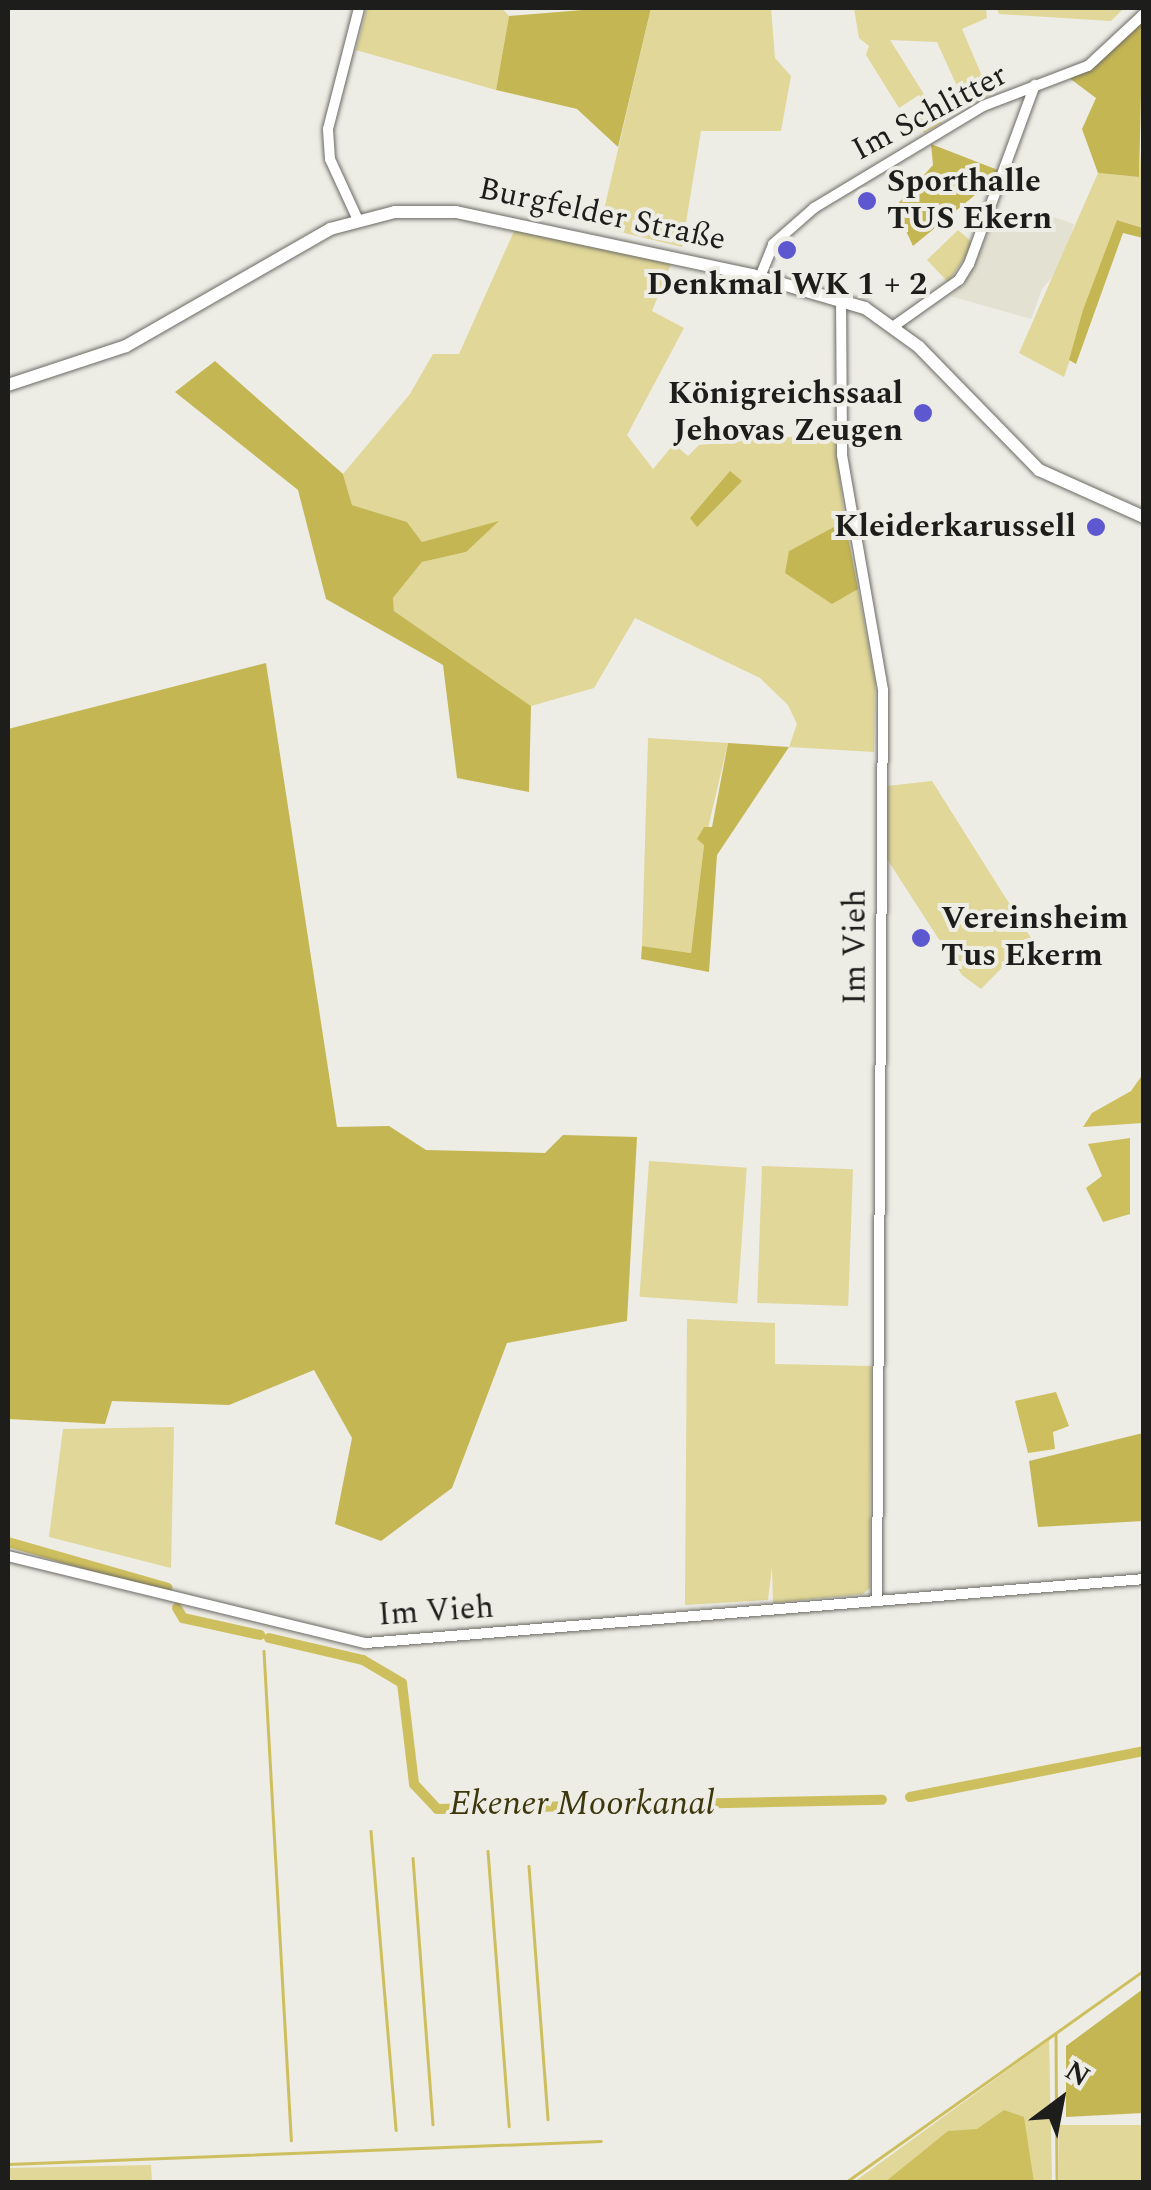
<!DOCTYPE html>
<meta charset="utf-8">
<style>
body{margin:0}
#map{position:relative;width:1151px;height:2190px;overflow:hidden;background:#edece5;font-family:Spectral,serif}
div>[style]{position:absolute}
.built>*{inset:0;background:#e2e1d2}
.green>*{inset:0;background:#e0d798;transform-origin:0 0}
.forest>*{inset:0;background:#c5b654}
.water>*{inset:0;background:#cebf5e}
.stream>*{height:2.5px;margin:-1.25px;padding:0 1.25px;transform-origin:1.25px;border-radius:1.25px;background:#cebf5e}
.canal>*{height:10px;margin:-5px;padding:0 5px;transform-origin:5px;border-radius:5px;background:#cebf5e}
.roads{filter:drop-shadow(0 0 2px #6b6a64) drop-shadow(0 0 2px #6b6a64)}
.minor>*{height:10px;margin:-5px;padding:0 5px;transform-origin:5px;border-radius:5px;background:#fff}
.tertiary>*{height:12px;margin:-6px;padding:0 6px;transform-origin:6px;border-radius:6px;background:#fff}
.dots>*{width:28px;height:28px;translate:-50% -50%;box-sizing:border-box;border:5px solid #edece5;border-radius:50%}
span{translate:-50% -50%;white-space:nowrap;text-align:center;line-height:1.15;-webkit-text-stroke:8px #edece5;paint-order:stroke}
.street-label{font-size:32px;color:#1d1d1b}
.poi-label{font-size:32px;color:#1d1d1b;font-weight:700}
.left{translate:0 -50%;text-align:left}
.right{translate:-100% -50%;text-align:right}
.water-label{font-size:35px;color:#3d370c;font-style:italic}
.frame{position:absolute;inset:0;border:10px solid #1d1d1b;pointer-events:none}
.north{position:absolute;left:1011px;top:2050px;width:100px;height:100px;-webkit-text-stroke:8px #edece5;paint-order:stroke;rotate:32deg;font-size:28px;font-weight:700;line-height:40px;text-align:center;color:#1d1d1b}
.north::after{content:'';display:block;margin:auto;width:35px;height:45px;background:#1d1d1b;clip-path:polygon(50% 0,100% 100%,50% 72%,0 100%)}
</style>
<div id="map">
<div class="built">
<div style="clip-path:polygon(999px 211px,1038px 227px,1042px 213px,1074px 224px,1062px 265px,1042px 289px,1031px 319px,950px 296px,965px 281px)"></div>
</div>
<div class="green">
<div style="clip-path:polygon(367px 8px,502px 8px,509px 16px,496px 90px,356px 50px)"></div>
<div style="clip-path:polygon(651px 8px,771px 8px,775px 58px,791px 76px,781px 131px,701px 131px,682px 247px,600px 227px)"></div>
<div style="clip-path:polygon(854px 8px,986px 8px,987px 18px,962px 29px,990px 95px,966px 106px,937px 42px,890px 40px,942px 123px,924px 133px,916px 120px,930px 109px,919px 95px,899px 108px,866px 55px,869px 46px,859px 38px)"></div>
<div style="clip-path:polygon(997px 8px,1124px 8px,1111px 21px,999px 14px)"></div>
<div style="clip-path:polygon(1143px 128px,1143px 228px,1118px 220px,1064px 377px,1019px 353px,1098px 173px,1139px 177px)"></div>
<div style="clip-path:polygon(515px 229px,671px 264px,652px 311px,684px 328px,627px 435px,653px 469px,674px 444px,688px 456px,699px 445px,834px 433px,845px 521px,789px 551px,840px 593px,858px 589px,875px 682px,874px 752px,789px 747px,797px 724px,788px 705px,760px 678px,635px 618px,594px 688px,531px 706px,394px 611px,393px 598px,422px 562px,466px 552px,422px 542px,407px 522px,352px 505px,343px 474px,410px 394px,433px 354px,459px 354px)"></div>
<div style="clip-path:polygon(958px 230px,974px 244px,948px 282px,927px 260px)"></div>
<div style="clip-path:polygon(648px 738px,728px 743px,704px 845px,691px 953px,642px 946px)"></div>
<div style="clip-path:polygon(932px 781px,1031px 938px,981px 989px,962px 975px,887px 859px,887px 786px)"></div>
<div style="left:649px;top:1161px;width:98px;height:136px;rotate:4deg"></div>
<div style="left:762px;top:1166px;width:91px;height:137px;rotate:2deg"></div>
<div style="clip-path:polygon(687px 1319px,775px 1323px,775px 1364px,871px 1366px,870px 1588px,863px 1594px,773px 1603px,772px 1567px,768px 1600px,685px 1605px)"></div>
<div style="clip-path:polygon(174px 1427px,171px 1568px,49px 1537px,63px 1429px)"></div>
<div style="clip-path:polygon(1049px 2040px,1052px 2182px,854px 2182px)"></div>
<div style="left:1143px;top:2125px;width:57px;height:84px;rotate:90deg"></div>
<div style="clip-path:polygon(151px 2165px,152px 2182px,8px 2182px,8px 2168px)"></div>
</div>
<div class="forest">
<div style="clip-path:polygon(607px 8px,651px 8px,618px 147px,577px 109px,496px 90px,509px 16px)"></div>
<div style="clip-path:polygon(1143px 14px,1139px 177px,1098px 173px,1082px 129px,1096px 98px,1064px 74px,1088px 66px)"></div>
<div style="clip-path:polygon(931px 144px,1003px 172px,913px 246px,895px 207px,933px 165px)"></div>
<div style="clip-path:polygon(1117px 220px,1143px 228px,1143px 238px,1123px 233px,1076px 364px,1069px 360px,1083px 310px)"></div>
<div style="clip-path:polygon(215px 361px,343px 474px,352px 505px,407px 522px,422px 542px,499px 521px,466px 552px,422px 562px,393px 598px,394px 611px,531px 706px,529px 792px,457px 778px,443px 665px,326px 599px,298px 490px,175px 392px)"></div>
<div style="clip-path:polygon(730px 471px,742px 481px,697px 527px,690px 518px)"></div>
<div style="clip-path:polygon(845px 521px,858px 589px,832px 604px,785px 573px,789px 551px)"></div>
<div style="clip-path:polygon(266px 663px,337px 1127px,389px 1126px,426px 1150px,545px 1153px,563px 1135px,637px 1137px,627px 1321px,507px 1343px,452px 1488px,381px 1541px,335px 1524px,352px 1438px,314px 1370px,229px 1405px,112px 1401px,105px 1424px,8px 1419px,8px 729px)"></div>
<div style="clip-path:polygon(728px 743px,789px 747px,717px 855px,709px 972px,641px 959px,642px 946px,691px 953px,704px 845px,697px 839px,704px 827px,712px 827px)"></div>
<div style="clip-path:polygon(1143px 1433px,1143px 1521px,1038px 1527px,1029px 1461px)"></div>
<div style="clip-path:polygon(1143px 1989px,1143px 2113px,1066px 2117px,1066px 2046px)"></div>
</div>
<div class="water">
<div style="clip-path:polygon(1143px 1074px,1143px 1123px,1083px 1127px,1092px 1113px,1131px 1091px)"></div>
<div style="clip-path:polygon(1130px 1138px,1130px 1214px,1103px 1222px,1086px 1188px,1102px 1176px,1088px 1144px)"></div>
<div style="clip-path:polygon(1056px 1392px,1069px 1426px,1053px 1432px,1055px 1449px,1028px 1453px,1015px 1401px)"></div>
<div style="clip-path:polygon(1004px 2110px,1024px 2117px,1034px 2182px,885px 2182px,948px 2131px,977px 2129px)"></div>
</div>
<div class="stream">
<div style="left:264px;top:1651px;width:490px;rotate:86.8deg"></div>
<div style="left:371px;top:1831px;width:300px;rotate:85.2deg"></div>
<div style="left:488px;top:1851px;width:276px;rotate:85.6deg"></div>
<div style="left:413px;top:1858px;width:267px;rotate:85.7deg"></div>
<div style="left:529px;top:1866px;width:254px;rotate:85.7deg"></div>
<div style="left:1056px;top:2034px;width:148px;rotate:89.6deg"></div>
<div style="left:8px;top:2164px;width:593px;rotate:-2.22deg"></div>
<div style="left:846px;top:2182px;width:366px;rotate:-35.4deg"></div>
</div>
<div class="canal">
<div style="left:8px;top:1542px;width:166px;rotate:16deg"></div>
<div style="left:177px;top:1608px;width:12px;rotate:59deg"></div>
<div style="left:183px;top:1618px;width:79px;rotate:12.4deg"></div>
<div style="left:269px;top:1638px;width:97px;rotate:13.2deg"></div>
<div style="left:363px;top:1660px;width:45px;rotate:30.5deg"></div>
<div style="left:402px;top:1683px;width:102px;rotate:83.2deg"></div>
<div style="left:414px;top:1784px;width:34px;rotate:47deg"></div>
<div style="left:437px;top:1809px;width:445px;rotate:-1.2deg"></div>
<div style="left:910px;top:1797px;width:238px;rotate:-11.1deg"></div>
</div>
<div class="roads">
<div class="minor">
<div style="left:358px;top:220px;width:67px;rotate:-114.7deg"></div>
<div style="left:330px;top:159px;width:30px;rotate:-94deg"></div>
<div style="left:328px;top:129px;width:125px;rotate:-75.6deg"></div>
<div style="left:760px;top:277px;width:35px;rotate:-68deg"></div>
<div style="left:773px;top:244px;width:55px;rotate:-41.3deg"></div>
<div style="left:814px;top:208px;width:197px;rotate:-31.1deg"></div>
<div style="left:983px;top:106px;width:112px;rotate:-20.9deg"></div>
<div style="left:1088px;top:66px;width:76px;rotate:-42.9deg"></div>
<div style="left:841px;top:298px;width:157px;rotate:89.6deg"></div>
<div style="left:842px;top:455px;width:239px;rotate:80.1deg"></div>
<div style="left:883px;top:690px;width:911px;rotate:90.38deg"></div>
<div style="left:894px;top:326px;width:80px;rotate:-35.3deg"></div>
<div style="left:959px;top:280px;width:19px;rotate:-58deg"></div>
<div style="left:969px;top:264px;width:191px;rotate:-69.8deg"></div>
<div style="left:8px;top:1556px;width:368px;rotate:13.7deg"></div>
<div style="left:366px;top:1643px;width:781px;rotate:-4.7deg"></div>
</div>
<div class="tertiary">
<div style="left:8px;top:385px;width:124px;rotate:-18.3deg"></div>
<div style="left:126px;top:346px;width:235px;rotate:-29.8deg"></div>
<div style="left:330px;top:229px;width:67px;rotate:-14.7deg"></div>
<div style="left:395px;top:212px;width:61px"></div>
<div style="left:456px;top:212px;width:303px;rotate:12deg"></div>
<div style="left:752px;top:275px;width:118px;rotate:16.3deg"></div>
<div style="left:865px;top:308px;width:67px;rotate:35.8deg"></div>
<div style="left:919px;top:347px;width:172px;rotate:45.7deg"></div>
<div style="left:1039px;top:470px;width:115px;rotate:24.1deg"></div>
</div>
</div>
<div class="dots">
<div style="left:867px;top:201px;background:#5e58d0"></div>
<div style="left:787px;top:250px;background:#5e58d0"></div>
<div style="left:923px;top:413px;background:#5e58d0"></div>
<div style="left:1096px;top:527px;background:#5e58d0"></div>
<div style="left:921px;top:938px;background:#5e58d0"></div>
</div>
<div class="street-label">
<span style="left:930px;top:113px;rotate:-28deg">Im Schlitter</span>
<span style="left:602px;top:215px;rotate:12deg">Burgfelder Straße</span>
<span style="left:856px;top:947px;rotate:-90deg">Im Vieh</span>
<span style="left:436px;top:1612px;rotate:-4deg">Im Vieh</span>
</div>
<div class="poi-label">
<span class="left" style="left:887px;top:201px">Sporthalle<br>TUS Ekern</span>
<span style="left:787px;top:285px">Denkmal WK 1 + 2</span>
<span class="right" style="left:903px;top:413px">Königreichssaal<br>Jehovas Zeugen</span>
<span class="right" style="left:1076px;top:527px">Kleiderkarussell</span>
<span class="left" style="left:941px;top:938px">Vereinsheim<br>Tus Ekerm</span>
</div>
<div class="water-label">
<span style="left:582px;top:1804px">Ekener Moorkanal</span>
</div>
<div class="frame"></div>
<div class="north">N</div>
</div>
